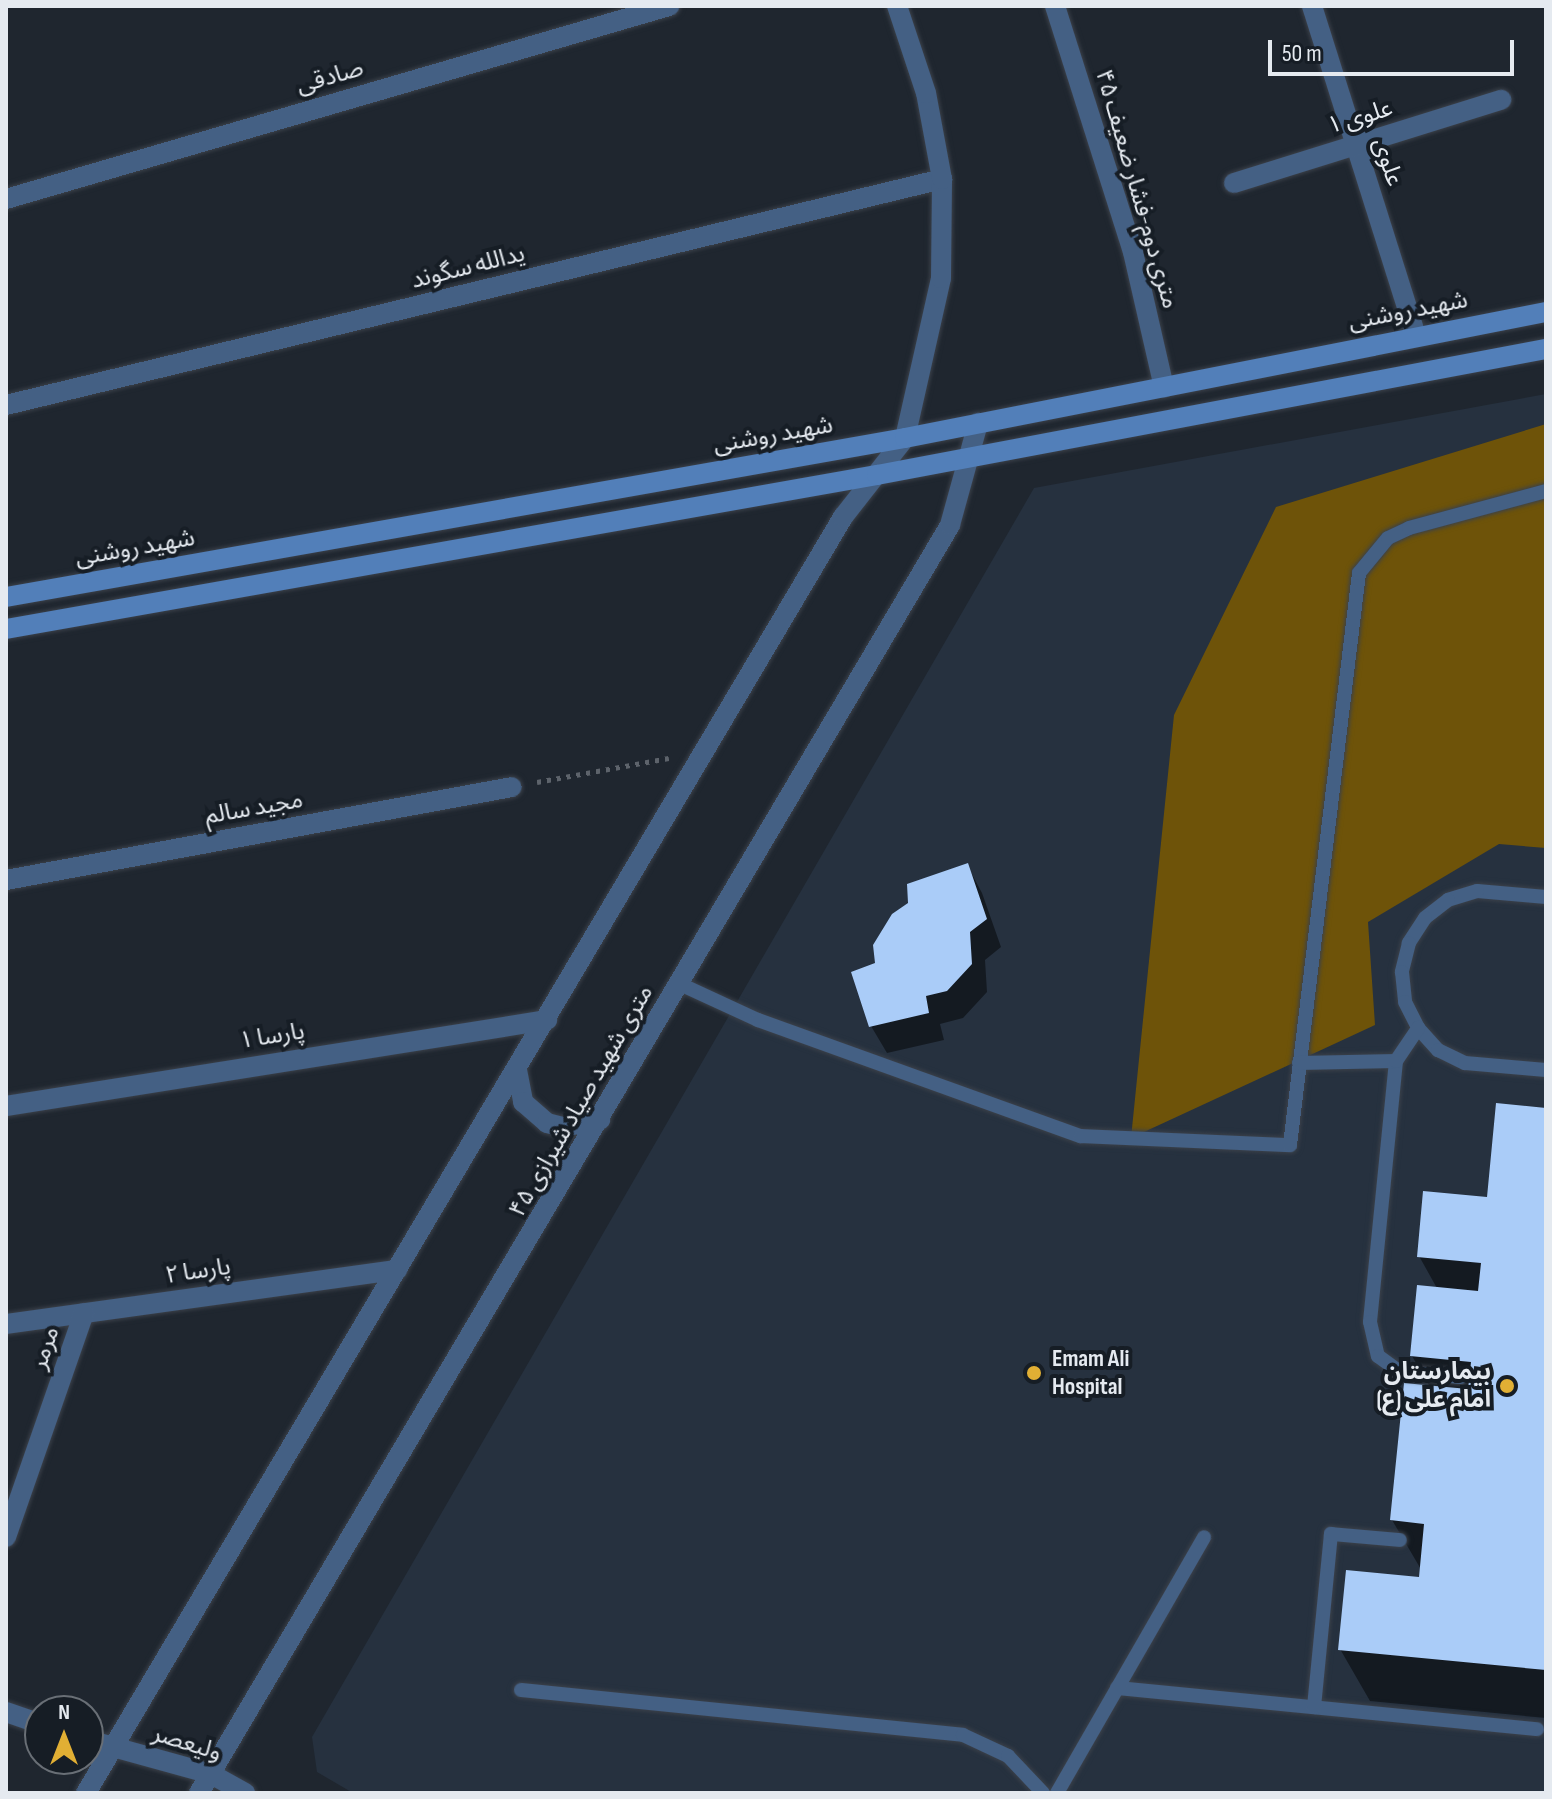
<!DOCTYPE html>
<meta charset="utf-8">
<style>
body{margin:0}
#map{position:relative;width:1552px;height:1799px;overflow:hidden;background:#1f262f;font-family:"Sofia Sans Condensed","Noto Sans Arabic",sans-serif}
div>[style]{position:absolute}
.built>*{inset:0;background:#26313f}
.forest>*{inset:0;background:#6e5309}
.shadow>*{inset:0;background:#0007}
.building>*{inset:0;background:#aaccf8}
.path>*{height:5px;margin-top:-2.5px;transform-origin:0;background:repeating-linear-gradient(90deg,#5d636b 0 4px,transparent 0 10px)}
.roads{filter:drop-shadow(0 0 2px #3b414a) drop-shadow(0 0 2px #3b414a)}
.service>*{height:14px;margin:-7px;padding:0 7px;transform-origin:7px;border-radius:7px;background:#446084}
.minor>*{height:20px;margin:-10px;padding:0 10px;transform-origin:10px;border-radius:10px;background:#446084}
.tertiary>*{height:20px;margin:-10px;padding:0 10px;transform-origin:10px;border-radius:10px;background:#446084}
.secondary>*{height:20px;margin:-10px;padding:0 10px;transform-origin:10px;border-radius:10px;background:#527fb9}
.dots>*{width:22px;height:22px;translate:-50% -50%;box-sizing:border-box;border:4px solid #161d25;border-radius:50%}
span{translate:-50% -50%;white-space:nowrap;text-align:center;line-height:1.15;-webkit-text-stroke:8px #161d25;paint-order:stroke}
.street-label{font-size:24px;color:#e5eaf0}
.poi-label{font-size:24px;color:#e5eaf0;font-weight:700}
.left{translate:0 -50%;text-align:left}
.right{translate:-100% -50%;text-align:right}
.frame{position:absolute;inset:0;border:8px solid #e5eaf0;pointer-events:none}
.north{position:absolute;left:24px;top:1695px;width:80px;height:80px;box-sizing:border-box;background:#161d25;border:2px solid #696f76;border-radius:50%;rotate:0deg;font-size:22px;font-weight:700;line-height:32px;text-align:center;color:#e5eaf0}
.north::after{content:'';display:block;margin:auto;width:28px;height:36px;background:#e1af34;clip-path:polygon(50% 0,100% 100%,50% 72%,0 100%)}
.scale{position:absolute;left:1268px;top:40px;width:246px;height:36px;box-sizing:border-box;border:4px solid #e5eaf0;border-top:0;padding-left:10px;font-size:24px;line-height:28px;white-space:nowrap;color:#e5eaf0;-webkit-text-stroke:6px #161d25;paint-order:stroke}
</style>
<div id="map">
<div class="built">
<div style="clip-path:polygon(1546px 394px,1546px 1793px,353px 1793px,317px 1772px,312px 1737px,1034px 488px)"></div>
</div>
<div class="forest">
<div style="clip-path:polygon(1546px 424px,1546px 848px,1499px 844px,1368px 922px,1375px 1025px,1131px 1138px,1174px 715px,1276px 507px)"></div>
</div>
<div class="shadow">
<div style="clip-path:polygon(967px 865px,982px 893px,1001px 947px,985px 960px,987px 992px,963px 1018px,940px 1024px,944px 1040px,887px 1053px,871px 1026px,878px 964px)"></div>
<div style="clip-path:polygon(1546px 1110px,1546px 1718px,1370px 1701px,1340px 1649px,1421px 1580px,1422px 1571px,1392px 1520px,1430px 1387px,1412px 1356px,1438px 1290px,1419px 1256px,1489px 1200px)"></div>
</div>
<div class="building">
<div style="clip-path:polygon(968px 863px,987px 919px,970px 932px,972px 964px,947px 991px,926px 996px,929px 1013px,869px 1027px,851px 972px,875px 963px,873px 945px,892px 914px,908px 903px,907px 884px)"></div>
<div style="clip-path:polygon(1496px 1103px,1546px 1108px,1546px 1670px,1338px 1650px,1346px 1570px,1419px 1577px,1424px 1524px,1390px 1520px,1404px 1383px,1468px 1389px,1471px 1362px,1410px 1356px,1417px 1285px,1478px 1291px,1481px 1263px,1417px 1257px,1423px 1191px,1487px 1197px)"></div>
</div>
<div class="path">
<div style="left:537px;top:782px;width:134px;rotate:-10.3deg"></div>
</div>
<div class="roads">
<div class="service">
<div style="left:1546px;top:897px;width:69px;rotate:-175deg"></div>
<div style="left:1477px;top:891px;width:30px;rotate:163deg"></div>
<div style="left:1448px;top:900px;width:29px;rotate:142deg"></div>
<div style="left:1425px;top:918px;width:30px;rotate:123deg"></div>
<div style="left:1409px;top:943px;width:30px;rotate:104deg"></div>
<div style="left:1402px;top:972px;width:30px;rotate:84deg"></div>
<div style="left:1405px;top:1002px;width:29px;rotate:63deg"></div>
<div style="left:1418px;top:1028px;width:30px;rotate:48deg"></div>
<div style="left:1438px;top:1050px;width:30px;rotate:26deg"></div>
<div style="left:1465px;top:1063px;width:81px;rotate:4.9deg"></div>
<div style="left:680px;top:984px;width:86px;rotate:24.8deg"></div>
<div style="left:758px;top:1020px;width:343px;rotate:19.8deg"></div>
<div style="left:1081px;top:1136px;width:209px;rotate:2.5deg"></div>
<div style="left:1290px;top:1145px;width:576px;rotate:-83.12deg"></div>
<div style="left:1359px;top:573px;width:45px;rotate:-50.4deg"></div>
<div style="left:1388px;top:538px;width:23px;rotate:-25deg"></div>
<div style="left:1409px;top:528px;width:142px;rotate:-15.1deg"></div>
<div style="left:1396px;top:1061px;width:262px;rotate:95.7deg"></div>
<div style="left:1370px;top:1322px;width:35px;rotate:77deg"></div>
<div style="left:1378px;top:1356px;width:27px;rotate:36deg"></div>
<div style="left:1400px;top:1372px;width:61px;rotate:4.7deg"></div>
<div style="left:1299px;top:1063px;width:97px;rotate:-1.2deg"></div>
<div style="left:1396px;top:1061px;width:40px;rotate:-56deg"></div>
<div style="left:1117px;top:1688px;width:422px;rotate:5.6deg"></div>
<div style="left:521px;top:1690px;width:444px;rotate:5.8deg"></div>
<div style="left:963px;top:1735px;width:50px;rotate:25deg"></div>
<div style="left:1008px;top:1756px;width:51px;rotate:46.6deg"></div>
<div style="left:1314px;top:1707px;width:174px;rotate:-84.4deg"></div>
<div style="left:1331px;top:1534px;width:69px;rotate:5deg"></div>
<div style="left:1057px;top:1793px;width:295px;rotate:-60.1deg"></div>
</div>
<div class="minor">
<div style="left:1312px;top:6px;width:345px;rotate:72.5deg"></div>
<div style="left:1234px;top:183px;width:280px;rotate:-17.3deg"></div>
<div style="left:6px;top:199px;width:691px;rotate:-16.23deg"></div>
<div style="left:6px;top:405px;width:963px;rotate:-13.57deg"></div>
<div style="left:6px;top:880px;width:514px;rotate:-10.41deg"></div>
<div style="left:6px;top:1106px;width:548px;rotate:-9.03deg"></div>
<div style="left:6px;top:1324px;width:395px;rotate:-7.9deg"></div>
<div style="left:6px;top:1537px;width:237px;rotate:-70.8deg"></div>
<div style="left:6px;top:1712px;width:36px;rotate:19deg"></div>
<div style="left:88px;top:1740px;width:128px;rotate:15.5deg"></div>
<div style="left:211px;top:1774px;width:39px;rotate:29deg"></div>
</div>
<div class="tertiary">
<div style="left:1055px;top:6px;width:258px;rotate:72.4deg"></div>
<div style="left:1133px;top:252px;width:139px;rotate:77.1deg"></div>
<div style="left:517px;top:1070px;width:33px;rotate:79deg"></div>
<div style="left:523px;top:1102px;width:32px;rotate:41deg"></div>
<div style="left:547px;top:1123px;width:16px;rotate:14deg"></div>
<div style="left:563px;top:1127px;width:38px;rotate:-11deg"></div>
<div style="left:86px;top:1793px;width:1484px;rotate:-59.32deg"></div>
<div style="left:843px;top:517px;width:100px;rotate:-51.9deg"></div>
<div style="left:905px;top:438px;width:164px;rotate:-77.3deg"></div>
<div style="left:941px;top:278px;width:99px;rotate:-89.4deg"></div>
<div style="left:942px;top:179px;width:87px;rotate:-100.5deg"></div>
<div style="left:926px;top:93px;width:92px;rotate:-108.4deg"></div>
<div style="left:199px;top:1793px;width:1474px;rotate:-59.36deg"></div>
<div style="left:950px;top:525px;width:106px;rotate:-74.6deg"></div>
</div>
<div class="secondary">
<div style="left:6px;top:597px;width:913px;rotate:-10.03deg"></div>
<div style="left:905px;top:438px;width:653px;rotate:-11.12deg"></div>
<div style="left:6px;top:629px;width:885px;rotate:-10.03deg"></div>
<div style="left:877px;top:475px;width:681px;rotate:-10.67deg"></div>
</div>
</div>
<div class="dots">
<div style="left:1034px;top:1373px;background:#e1af34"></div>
<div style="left:1507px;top:1386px;background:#e1af34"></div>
</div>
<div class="street-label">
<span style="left:330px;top:77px;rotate:-16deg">صادقی</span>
<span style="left:1360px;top:117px;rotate:-17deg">علوی ۱</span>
<span style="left:1388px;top:162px;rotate:72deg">علوی</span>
<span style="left:1137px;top:189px;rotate:74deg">۴۵ متری دوم-فشار ضعیف</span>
<span style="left:468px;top:267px;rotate:-14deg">یدالله سگوند</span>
<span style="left:1408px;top:311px;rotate:-11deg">شهید روشنی</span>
<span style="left:773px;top:435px;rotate:-10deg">شهید روشنی</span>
<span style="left:135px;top:548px;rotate:-10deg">شهید روشنی</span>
<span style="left:254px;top:808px;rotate:-10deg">مجید سالم</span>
<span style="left:272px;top:1036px;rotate:-9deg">پارسا ۱</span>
<span style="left:581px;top:1101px;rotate:-60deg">۴۵ متری شهید صیاد شیرازی</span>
<span style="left:198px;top:1271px;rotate:-8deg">پارسا ۲</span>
<span style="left:45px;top:1348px;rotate:-71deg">مرمر</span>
<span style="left:187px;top:1743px;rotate:17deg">ولیعصر</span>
</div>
<div class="poi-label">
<span class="left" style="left:1052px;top:1373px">Emam Ali<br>Hospital</span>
<span class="right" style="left:1491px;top:1386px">بیمارستان<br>امام علی (ع)</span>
</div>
<div class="frame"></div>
<div class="north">N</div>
<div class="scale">50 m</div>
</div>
